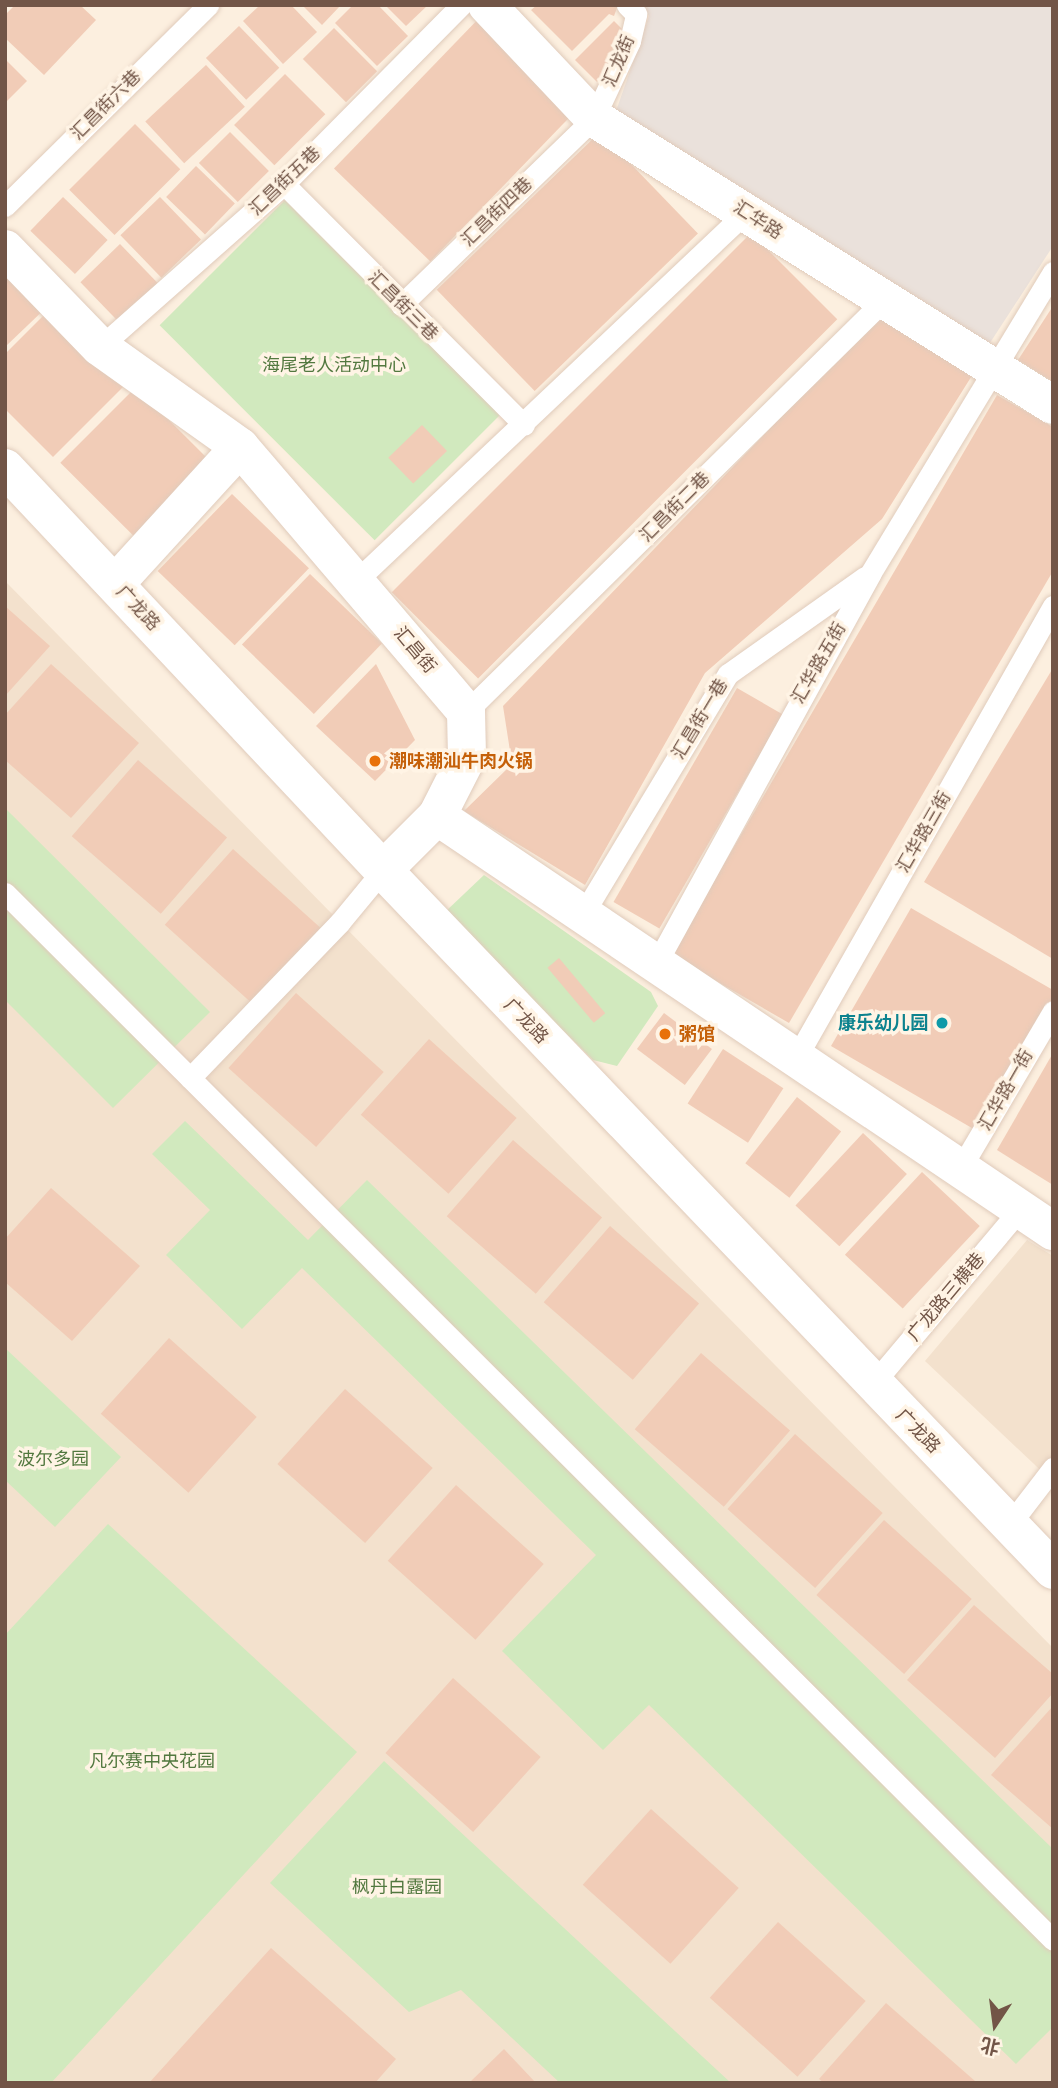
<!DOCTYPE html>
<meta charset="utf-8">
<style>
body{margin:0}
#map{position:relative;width:1058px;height:2088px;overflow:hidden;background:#fcefdf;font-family:Montserrat,"Noto Sans SC",sans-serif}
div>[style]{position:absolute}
.residential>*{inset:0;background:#f3e1cd}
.industrial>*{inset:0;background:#eae1db}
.green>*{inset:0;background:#d1e9be;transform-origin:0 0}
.building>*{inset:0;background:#f1ccb7;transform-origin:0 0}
.roads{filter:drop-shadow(0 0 2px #e0cbbb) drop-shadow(0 0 2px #e0cbbb)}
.service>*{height:21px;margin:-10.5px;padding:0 10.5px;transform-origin:10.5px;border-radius:10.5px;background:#fff}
.minor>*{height:38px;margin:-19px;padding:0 19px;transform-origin:19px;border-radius:19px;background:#fff}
.dots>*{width:19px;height:19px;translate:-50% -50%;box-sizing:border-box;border:4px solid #fff4e5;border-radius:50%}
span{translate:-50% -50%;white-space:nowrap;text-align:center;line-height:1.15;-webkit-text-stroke:7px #fff4e5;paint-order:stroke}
.street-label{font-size:18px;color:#725547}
.park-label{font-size:18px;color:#52783f}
.food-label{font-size:18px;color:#c56008;font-weight:700}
.left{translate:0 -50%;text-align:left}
.culture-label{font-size:18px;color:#0d838f;font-weight:700}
.right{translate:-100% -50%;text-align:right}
.frame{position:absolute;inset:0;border:7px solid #725547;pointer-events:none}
.north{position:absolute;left:960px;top:1990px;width:70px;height:70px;-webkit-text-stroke:5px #fff4e5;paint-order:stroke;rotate:193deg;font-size:19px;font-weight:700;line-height:28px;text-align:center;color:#725547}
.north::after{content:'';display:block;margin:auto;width:24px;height:32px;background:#725547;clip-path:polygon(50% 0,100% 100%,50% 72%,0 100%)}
</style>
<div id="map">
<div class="residential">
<div style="clip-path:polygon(5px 581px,1053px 1648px,1053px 2083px,5px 2083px)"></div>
<div style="clip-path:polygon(1027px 1240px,1053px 1256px,1053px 1482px,925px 1361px)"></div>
</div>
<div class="industrial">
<div style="clip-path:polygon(639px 5px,1053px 5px,1053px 246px,986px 349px,615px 114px,649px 16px)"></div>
</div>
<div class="green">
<div style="left:294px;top:191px;width:304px;height:190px;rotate:45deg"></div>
<div style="clip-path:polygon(5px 808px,210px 1012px,113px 1108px,5px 1000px)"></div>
<div style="clip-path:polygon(484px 875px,651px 992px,658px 1006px,617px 1066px,593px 1060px,444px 913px)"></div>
<div style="clip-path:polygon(185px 1121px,308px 1240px,367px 1180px,1053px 1849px,1053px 2027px,1016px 2064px,649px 1705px,603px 1750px,502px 1651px,596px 1555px,302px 1268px,242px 1329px,166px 1255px,210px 1210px,152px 1154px)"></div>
<div style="clip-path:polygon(5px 1348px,121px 1457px,55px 1527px,5px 1480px)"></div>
<div style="clip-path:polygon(108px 1524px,357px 1752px,51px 2083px,5px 2083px,5px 1635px)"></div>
<div style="clip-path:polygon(384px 1761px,731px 2083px,560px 2083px,461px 1990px,409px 2012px,270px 1883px)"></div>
</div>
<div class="building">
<div style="clip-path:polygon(15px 5px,80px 5px,96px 20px,44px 75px,5px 38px,5px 15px)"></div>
<div style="clip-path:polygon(260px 5px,291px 5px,317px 32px,283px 64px,243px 21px)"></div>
<div style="clip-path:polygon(302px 5px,341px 5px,322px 25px)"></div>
<div style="clip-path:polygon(353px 5px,378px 5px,408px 36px,377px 66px,335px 23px)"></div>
<div style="clip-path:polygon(385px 5px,428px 5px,406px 26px)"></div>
<div style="clip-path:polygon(537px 5px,618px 5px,614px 16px,609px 14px,572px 51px,531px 10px)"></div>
<div style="left:484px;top:13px;width:134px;height:216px;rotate:44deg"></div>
<div style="clip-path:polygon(614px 21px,626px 33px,619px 60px,597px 82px,575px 60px)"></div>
<div style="left:239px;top:26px;width:58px;height:46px;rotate:46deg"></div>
<div style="left:334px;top:28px;width:61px;height:44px;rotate:45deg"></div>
<div style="clip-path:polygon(5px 59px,27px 81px,5px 103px)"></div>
<div style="left:206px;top:65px;width:57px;height:83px;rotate:47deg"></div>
<div style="left:285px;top:74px;width:57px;height:72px;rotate:45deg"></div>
<div style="left:135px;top:124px;width:64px;height:93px;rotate:45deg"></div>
<div style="left:230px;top:132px;width:55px;height:44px;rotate:45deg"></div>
<div style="left:600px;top:132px;width:141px;height:227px;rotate:46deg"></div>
<div style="left:196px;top:166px;width:54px;height:43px;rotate:44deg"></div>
<div style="left:63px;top:197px;width:62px;height:47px;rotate:44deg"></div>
<div style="left:160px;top:197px;width:59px;height:55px;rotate:46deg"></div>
<div style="left:751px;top:233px;width:122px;height:508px;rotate:45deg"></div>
<div style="left:120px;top:244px;width:59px;height:55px;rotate:46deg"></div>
<div style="clip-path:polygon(5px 257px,51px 303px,5px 347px)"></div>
<div style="clip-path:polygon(53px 306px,129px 381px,53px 457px,5px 409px,5px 354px)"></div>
<div style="clip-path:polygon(1053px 306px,1053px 382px,1018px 360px)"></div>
<div style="clip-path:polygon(883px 311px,973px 374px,882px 519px,705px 673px,585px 885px,464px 811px,512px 764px,503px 706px)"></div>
<div style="left:136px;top:387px;width:107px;height:107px;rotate:45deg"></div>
<div style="clip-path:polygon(997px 395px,1053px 427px,1053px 571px,789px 1023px,671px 955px)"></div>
<div style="left:422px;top:425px;width:36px;height:47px;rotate:46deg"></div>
<div style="left:232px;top:494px;width:107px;height:107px;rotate:44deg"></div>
<div style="left:310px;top:574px;width:100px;height:98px;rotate:44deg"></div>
<div style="clip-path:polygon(5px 606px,50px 646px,5px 696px)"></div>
<div style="clip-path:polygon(51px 664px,139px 743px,71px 818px,5px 760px,5px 715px)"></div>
<div style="clip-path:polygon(376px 664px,415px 740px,375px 781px,316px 726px)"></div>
<div style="clip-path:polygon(1053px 668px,1053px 959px,924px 882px)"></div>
<div style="left:737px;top:688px;width:53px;height:247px;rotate:30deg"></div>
<div style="left:138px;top:760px;width:118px;height:101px;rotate:41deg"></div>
<div style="left:233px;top:849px;width:118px;height:102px;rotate:42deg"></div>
<div style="clip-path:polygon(911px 908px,1053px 990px,1053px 1000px,977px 1131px,831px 1046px)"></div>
<div style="left:559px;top:958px;width:72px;height:15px;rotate:50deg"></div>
<div style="left:296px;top:993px;width:118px;height:101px;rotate:42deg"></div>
<div style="left:664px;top:1013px;width:60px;height:45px;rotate:37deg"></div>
<div style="left:429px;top:1039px;width:118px;height:102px;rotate:42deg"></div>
<div style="left:723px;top:1049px;width:72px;height:65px;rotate:33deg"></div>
<div style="clip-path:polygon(1053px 1053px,1053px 1185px,997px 1150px)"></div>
<div style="left:797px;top:1097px;width:56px;height:84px;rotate:38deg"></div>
<div style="left:863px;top:1133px;width:60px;height:99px;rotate:43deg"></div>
<div style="left:513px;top:1140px;width:118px;height:101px;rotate:41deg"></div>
<div style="left:922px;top:1172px;width:79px;height:113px;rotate:43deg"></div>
<div style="clip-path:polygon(51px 1188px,140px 1266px,72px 1341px,5px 1282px,5px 1239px)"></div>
<div style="left:610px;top:1226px;width:118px;height:101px;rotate:41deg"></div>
<div style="left:169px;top:1338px;width:118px;height:102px;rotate:42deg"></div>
<div style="left:701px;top:1353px;width:118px;height:101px;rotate:41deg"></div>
<div style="left:345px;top:1389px;width:118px;height:101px;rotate:42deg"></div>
<div style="left:795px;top:1434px;width:118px;height:101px;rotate:42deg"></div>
<div style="left:456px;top:1485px;width:118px;height:102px;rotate:42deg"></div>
<div style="left:884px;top:1520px;width:118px;height:101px;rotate:42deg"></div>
<div style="clip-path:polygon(974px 1605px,1053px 1674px,1053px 1693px,995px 1758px,907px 1680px)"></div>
<div style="left:453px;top:1678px;width:118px;height:101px;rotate:42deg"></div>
<div style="clip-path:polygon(1053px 1706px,1053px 1829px,991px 1775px)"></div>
<div style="left:651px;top:1809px;width:118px;height:102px;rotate:42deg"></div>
<div style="left:778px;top:1922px;width:118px;height:102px;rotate:42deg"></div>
<div style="clip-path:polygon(271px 1948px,396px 2059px,375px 2083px,149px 2083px)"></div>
<div style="clip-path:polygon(886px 2003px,975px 2081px,973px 2083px,824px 2083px,819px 2079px)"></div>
<div style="clip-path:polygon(504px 2049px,536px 2083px,469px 2083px)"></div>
</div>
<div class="roads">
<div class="service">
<div style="left:284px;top:184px;width:340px;rotate:45.1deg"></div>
<div style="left:5px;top:206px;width:286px;rotate:-44.7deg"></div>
<div style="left:401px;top:305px;width:269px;rotate:-44.1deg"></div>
<div style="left:594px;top:118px;width:85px;rotate:-64.9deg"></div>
<div style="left:630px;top:41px;width:28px;rotate:-77deg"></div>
<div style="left:636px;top:14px;width:13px;rotate:-135deg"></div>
<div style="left:100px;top:347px;width:246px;rotate:-41.5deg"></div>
<div style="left:284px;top:184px;width:252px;rotate:-45.3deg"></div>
<div style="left:357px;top:580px;width:535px;rotate:-43.41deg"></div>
<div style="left:466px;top:712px;width:585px;rotate:-44.58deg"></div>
<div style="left:5px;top:893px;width:1481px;rotate:44.97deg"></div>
<div style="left:583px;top:914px;width:280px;rotate:-58.9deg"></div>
<div style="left:728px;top:674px;width:168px;rotate:-35.3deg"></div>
<div style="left:656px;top:964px;width:445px;rotate:-61.2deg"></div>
<div style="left:870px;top:574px;width:353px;rotate:-58.8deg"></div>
<div style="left:796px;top:1058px;width:520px;rotate:-60.38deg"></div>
<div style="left:190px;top:1078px;width:216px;rotate:-46.1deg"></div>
<div style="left:340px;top:922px;width:67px;rotate:-50.4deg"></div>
<div style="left:960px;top:1169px;width:183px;rotate:-59.5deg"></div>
<div style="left:872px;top:1385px;width:230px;rotate:-49.9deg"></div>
<div style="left:1010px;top:1524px;width:71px;rotate:-52.5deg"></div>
</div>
<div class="minor">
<div style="left:487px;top:5px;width:156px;rotate:46.6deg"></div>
<div style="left:594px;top:118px;width:541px;rotate:32.02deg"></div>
<div style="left:5px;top:249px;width:136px;rotate:45.9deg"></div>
<div style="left:100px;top:347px;width:172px;rotate:35.5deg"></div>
<div style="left:240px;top:447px;width:348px;rotate:49.5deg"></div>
<div style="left:466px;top:712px;width:45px;rotate:88.7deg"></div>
<div style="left:467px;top:757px;width:66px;rotate:117deg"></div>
<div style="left:437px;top:816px;width:76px;rotate:135deg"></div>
<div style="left:5px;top:468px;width:552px;rotate:46.76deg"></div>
<div style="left:383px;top:870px;width:969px;rotate:46.25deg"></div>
<div style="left:115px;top:584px;width:185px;rotate:-47.6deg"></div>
<div style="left:437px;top:816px;width:743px;rotate:33.97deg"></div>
</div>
</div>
<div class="dots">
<div style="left:375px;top:761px;background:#e8710a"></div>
<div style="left:942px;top:1023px;background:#0f9aa8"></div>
<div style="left:665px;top:1034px;background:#e8710a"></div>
</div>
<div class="street-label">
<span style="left:619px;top:61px;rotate:-67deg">汇龙街</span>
<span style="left:106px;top:105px;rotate:-45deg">汇昌街六巷</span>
<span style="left:285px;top:181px;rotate:-44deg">汇昌街五巷</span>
<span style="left:497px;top:212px;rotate:-44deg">汇昌街四巷</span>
<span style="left:758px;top:220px;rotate:33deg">汇华路</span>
<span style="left:403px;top:306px;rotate:45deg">汇昌街三巷</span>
<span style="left:675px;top:507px;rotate:-45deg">汇昌街二巷</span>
<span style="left:138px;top:608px;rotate:47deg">广龙路</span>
<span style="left:415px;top:650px;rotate:50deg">汇昌街</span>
<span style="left:819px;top:663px;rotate:-60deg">汇华路五街</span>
<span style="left:700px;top:719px;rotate:-59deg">汇昌街一巷</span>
<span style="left:924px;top:832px;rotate:-60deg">汇华路三街</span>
<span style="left:526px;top:1021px;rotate:46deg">广龙路</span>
<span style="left:1006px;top:1090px;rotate:-60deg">汇华路一街</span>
<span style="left:946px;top:1297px;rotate:-50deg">广龙路三横巷</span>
<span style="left:918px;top:1431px;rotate:45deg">广龙路</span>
</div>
<div class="park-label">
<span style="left:334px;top:365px">海尾老人活动中心</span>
<span style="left:53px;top:1459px">波尔多园</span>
<span style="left:152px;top:1761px">凡尔赛中央花园</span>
<span style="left:397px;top:1887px">枫丹白露园</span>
</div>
<div class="food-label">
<span class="left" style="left:389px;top:761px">潮味潮汕牛肉火锅</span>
<span class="left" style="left:679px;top:1034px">粥馆</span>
</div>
<div class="culture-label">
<span class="right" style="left:928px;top:1023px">康乐幼儿园</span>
</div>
<div class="frame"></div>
<div class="north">北</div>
</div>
